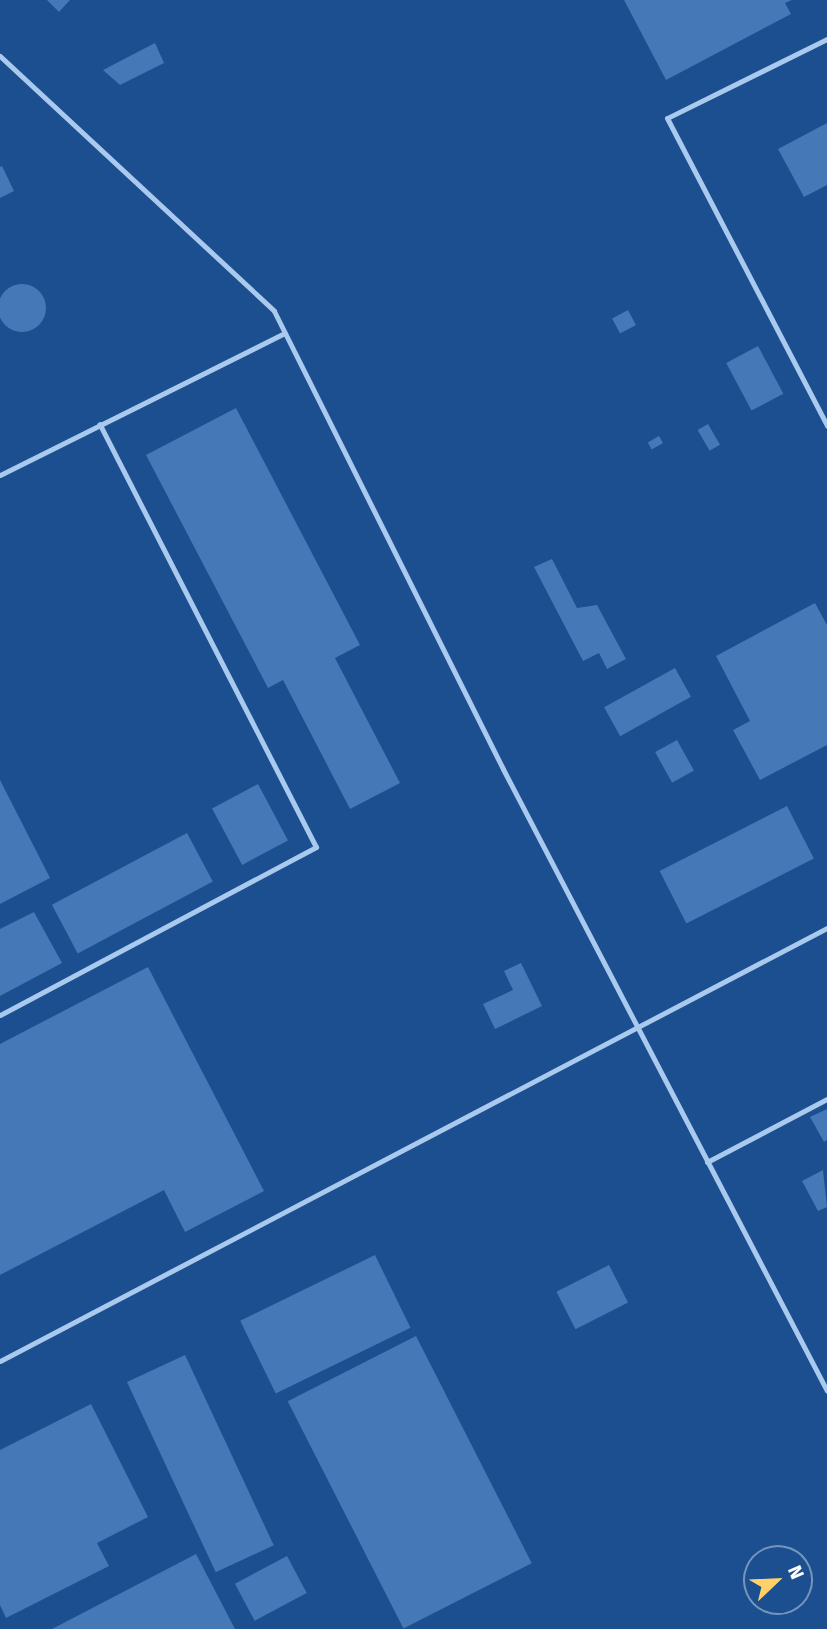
<!DOCTYPE html>
<style>
body{margin:0}
#map{position:relative;width:827px;height:1629px;overflow:hidden;background:#1b4f8f;font-family:"Fira Sans",sans-serif}
div>[style]{position:absolute}
.building>*{inset:0;background:#4478b7;transform-origin:0 0}
.round{border-radius:50%}
.lane>*{height:5px;margin:-2.5px;padding:0 2.5px;transform-origin:2.5px;border-radius:2.5px;background:#a9c9ee}
span{translate:-50% -50%;white-space:nowrap;text-align:center;line-height:1.15;-webkit-text-stroke:7px #1b4f8f;paint-order:stroke}
.north{position:absolute;left:743px;top:1545px;width:70px;height:70px;box-sizing:border-box;background:#1b4f8f;border:2px solid #7695bc;border-radius:50%;rotate:67deg;font-size:19px;font-weight:700;line-height:28px;text-align:center;color:#fff}
.north::after{content:'';display:block;margin:auto;width:24px;height:32px;background:#ffd166;clip-path:polygon(50% 0,100% 100%,50% 72%,0 100%)}
</style>
<div id="map">
<div class="building">
<div style="clip-path:polygon(47px 0,70px 0,59px 12px)"></div>
<div style="clip-path:polygon(624px 0,792px 0,785px 3px,791px 14px,666px 80px)"></div>
<div style="clip-path:polygon(155px 43px,164px 63px,120px 85px,103px 70px)"></div>
<div style="clip-path:polygon(827px 123px,827px 185px,804px 197px,778px 149px)"></div>
<div style="clip-path:polygon(2px 166px,14px 191px,0 198px,0 167px)"></div>
<div class="round" style="left:-2px;top:284px;width:48px;height:48px"></div>
<div style="left:628px;top:310px;width:17px;height:18px;rotate:62deg"></div>
<div style="left:758px;top:346px;width:54px;height:36px;rotate:62deg"></div>
<div style="clip-path:polygon(236px 408px,360px 645px,335px 658px,400px 783px,350px 809px,283px 680px,268px 688px,146px 455px)"></div>
<div style="left:708px;top:424px;width:24px;height:12px;rotate:60deg"></div>
<div style="left:659px;top:436px;width:8px;height:13px;rotate:60deg"></div>
<div style="clip-path:polygon(552px 559px,577px 608px,597px 605px,626px 659px,607px 669px,599px 653px,583px 661px,534px 567px)"></div>
<div style="clip-path:polygon(815px 603px,827px 625px,827px 745px,760px 780px,733px 730px,750px 721px,716px 656px)"></div>
<div style="left:675px;top:668px;width:33px;height:81px;rotate:61deg"></div>
<div style="left:677px;top:740px;width:35px;height:25px;rotate:61deg"></div>
<div style="clip-path:polygon(0 780px,50px 878px,0 904px)"></div>
<div style="left:258px;top:784px;width:64px;height:52px;rotate:62deg"></div>
<div style="left:787px;top:806px;width:59px;height:143px;rotate:63deg"></div>
<div style="left:187px;top:833px;width:55px;height:153px;rotate:62deg"></div>
<div style="clip-path:polygon(34px 912px,62px 963px,0 996px,0 929px)"></div>
<div style="clip-path:polygon(521px 963px,542px 1006px,495px 1029px,483px 1004px,513px 990px,504px 971px)"></div>
<div style="clip-path:polygon(148px 967px,264px 1191px,185px 1232px,164px 1190px,0 1275px,0 1044px)"></div>
<div style="clip-path:polygon(827px 1109px,827px 1140px,824px 1142px,810px 1117px)"></div>
<div style="clip-path:polygon(823px 1170px,827px 1207px,818px 1211px,802px 1181px)"></div>
<div style="left:375px;top:1255px;width:81px;height:150px;rotate:64deg"></div>
<div style="left:609px;top:1265px;width:42px;height:59px;rotate:63deg"></div>
<div style="left:416px;top:1336px;width:255px;height:144px;rotate:63deg"></div>
<div style="left:185px;top:1355px;width:210px;height:64px;rotate:65deg"></div>
<div style="clip-path:polygon(91px 1404px,148px 1517px,97px 1543px,109px 1566px,6px 1618px,0 1605px,0 1450px)"></div>
<div style="clip-path:polygon(196px 1554px,235px 1629px,52px 1629px)"></div>
<div style="left:287px;top:1556px;width:42px;height:59px;rotate:62deg"></div>
</div>
<div class="lane">
<div style="left:827px;top:39px;width:178px;rotate:153.7deg"></div>
<div style="left:667px;top:118px;width:347px;rotate:62.5deg"></div>
<div style="left:0;top:56px;width:374px;rotate:42.9deg"></div>
<div style="left:274px;top:311px;width:512px;rotate:63.43deg"></div>
<div style="left:503px;top:769px;width:701px;rotate:62.48deg"></div>
<div style="left:0;top:475px;width:318px;rotate:-26.5deg"></div>
<div style="left:0;top:1015px;width:358px;rotate:-28deg"></div>
<div style="left:316px;top:847px;width:475px;rotate:-117.1deg"></div>
<div style="left:707px;top:1162px;width:136px;rotate:-27.7deg"></div>
<div style="left:0;top:1361px;width:933px;rotate:-27.64deg"></div>
</div>
<div class="north">N</div>
</div>
